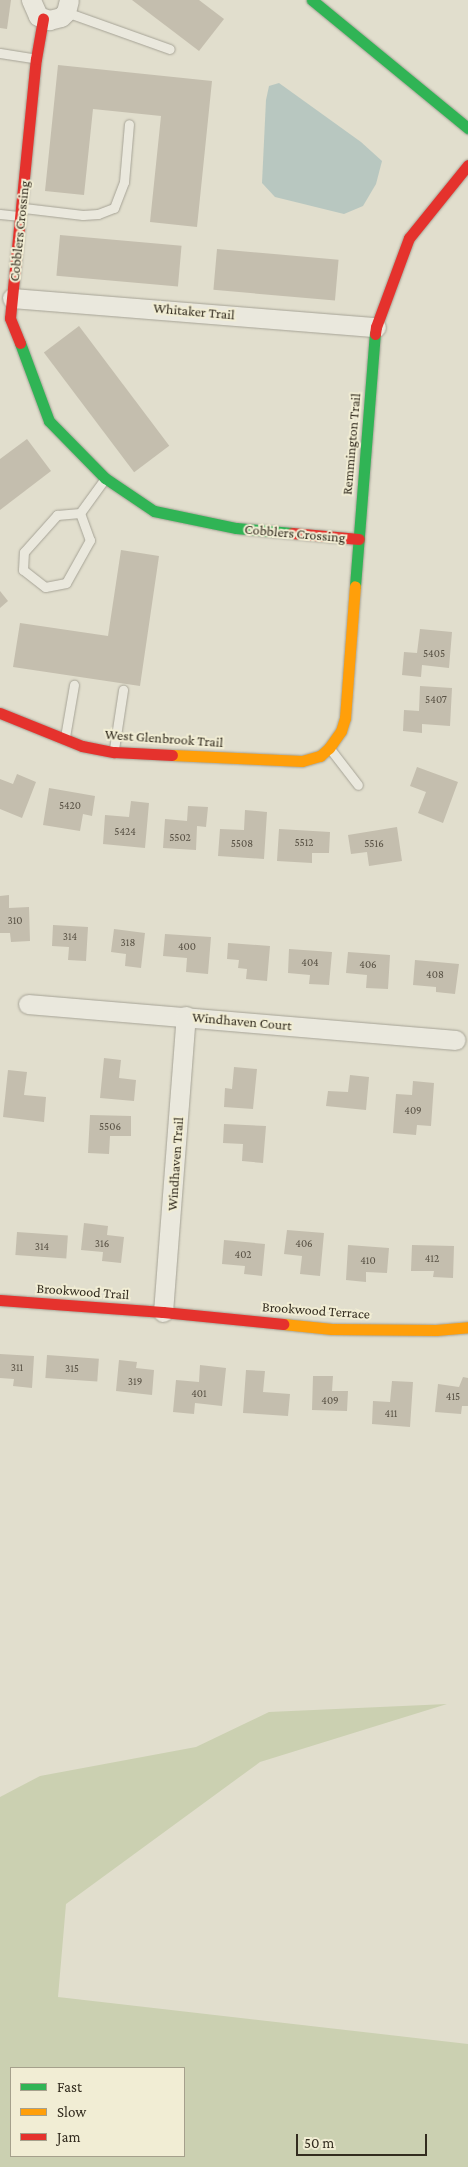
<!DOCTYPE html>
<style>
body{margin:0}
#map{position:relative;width:468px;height:2167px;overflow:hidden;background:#e1decd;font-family:"Crimson Pro",serif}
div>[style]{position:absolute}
.green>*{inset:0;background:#cbd0b1}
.water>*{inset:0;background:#b8c7c0}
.building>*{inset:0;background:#c4beae;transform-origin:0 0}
.roads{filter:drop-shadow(0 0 1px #a6a396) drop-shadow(0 0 1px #a6a396)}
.lane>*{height:9px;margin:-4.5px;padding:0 4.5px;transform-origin:4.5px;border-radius:4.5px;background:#eae8dd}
.street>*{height:19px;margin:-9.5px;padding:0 9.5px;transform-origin:9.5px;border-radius:9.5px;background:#eae8dd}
.fast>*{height:11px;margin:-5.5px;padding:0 5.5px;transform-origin:5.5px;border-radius:5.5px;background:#30b455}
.slow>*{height:11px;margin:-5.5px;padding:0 5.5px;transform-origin:5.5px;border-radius:5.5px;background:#ff9f0a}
.jam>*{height:11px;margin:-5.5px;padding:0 5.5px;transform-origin:5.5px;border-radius:5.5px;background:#e5322d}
span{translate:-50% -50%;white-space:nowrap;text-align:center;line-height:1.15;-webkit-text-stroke:4px #f1edd4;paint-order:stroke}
.number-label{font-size:11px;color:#575043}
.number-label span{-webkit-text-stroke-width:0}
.street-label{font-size:14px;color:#332c1f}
.legend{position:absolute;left:10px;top:2067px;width:175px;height:90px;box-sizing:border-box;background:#f1edd4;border:1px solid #a5a08c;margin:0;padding:6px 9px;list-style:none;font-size:15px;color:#332c1f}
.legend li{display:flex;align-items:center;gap:10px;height:25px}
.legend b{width:25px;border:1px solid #a5a08c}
.scale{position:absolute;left:296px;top:2134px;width:131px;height:22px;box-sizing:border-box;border:2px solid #332c1f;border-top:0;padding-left:6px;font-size:15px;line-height:18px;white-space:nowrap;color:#332c1f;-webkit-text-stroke:4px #f1edd4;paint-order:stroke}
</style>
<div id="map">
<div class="green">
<div style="clip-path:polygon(evenodd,447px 1704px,260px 1762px,66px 1904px,58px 1997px,468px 2044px,468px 2167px,0 2167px,0 1797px,40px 1776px,196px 1747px,269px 1712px,447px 1704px,11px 2068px,184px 2068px,184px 2156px,11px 2156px,11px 2068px)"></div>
</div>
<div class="water">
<div style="clip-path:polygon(279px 83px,361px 142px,382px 161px,376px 184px,363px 206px,344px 214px,275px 197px,262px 183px,266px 100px,269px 86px)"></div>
</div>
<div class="building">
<div style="clip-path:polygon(0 0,11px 0,7px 29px,0 28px)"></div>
<div style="clip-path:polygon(132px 0,199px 0,224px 19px,199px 51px)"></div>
<div style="clip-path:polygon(58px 65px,212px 81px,197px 227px,150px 222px,161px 116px,93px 109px,84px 195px,45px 191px)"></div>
<div style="left:60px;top:235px;width:122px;height:41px;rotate:5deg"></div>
<div style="left:217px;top:249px;width:122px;height:41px;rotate:5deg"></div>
<div style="left:79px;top:326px;width:150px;height:44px;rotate:53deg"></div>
<div style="clip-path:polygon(27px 439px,51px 471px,0 510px,0 459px)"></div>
<div style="clip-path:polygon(121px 550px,159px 556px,140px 686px,13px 667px,20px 623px,108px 636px)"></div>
<div style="clip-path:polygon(0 591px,8px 601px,0 608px)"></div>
<div style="clip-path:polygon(420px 629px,452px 632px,449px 668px,422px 665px,421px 677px,402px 675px,404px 652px,417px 653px)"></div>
<div style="clip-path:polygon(420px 686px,452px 688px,450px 726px,422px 724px,422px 733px,403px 731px,404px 710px,419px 711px)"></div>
<div style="clip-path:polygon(417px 767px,458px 782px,443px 823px,418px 813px,426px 792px,410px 786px)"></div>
<div style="clip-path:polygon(17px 774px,36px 782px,22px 818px,0 809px,0 779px,13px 784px)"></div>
<div style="clip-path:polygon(49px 788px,95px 796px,92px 816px,83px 814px,80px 831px,43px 825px)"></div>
<div style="clip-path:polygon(131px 801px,149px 803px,145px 848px,103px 844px,105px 815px,129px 817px)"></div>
<div style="clip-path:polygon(188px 806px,208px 807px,206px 827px,197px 826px,196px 850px,163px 848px,165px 819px,187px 821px)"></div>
<div style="clip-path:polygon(245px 810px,267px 812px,264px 859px,218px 856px,220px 829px,244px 830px)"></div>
<div style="clip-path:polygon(397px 827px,402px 861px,369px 866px,367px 852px,351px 854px,348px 835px)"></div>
<div style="clip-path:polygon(279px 829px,330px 832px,329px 853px,312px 853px,312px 863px,277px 861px)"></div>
<div style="clip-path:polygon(9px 895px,9px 908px,29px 907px,30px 941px,11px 942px,10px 933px,0 933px,0 896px)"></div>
<div style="clip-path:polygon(53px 925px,88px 927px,86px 961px,68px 960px,69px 947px,52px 946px)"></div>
<div style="clip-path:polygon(114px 929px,145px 933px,141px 968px,125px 966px,126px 954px,111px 952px)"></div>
<div style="clip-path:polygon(165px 934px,211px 937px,208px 974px,186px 972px,187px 958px,163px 956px)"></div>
<div style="clip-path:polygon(228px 943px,270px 946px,267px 981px,246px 979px,247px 969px,238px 968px,239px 960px,227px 959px)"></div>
<div style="clip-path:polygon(289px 949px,332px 952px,329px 985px,309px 984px,310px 975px,288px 973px)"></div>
<div style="clip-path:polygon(348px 952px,390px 955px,388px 989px,366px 988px,367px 975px,346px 973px)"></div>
<div style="clip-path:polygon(415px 960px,459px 964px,455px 994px,436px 992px,436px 987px,413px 985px)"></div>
<div style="clip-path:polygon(104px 1058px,121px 1060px,119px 1078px,136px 1080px,134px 1101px,100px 1098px)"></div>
<div style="clip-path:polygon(234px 1067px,257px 1069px,253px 1109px,224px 1107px,225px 1088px,232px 1089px)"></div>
<div style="clip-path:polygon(8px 1070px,27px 1072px,24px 1095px,46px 1097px,44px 1122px,3px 1117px)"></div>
<div style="clip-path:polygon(350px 1075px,369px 1077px,366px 1110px,326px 1106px,328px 1091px,348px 1092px)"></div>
<div style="clip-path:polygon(413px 1081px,434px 1083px,431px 1126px,417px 1125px,416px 1135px,393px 1133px,396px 1094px,412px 1095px)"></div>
<div style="clip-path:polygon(90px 1115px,131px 1116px,131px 1136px,110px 1136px,109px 1154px,88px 1153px)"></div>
<div style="clip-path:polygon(224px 1124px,266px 1126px,263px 1163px,242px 1161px,243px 1144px,223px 1143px)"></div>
<div style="clip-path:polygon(84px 1223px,108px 1226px,107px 1235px,124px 1237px,121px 1263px,102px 1261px,103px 1252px,81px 1250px)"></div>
<div style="clip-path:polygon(287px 1230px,324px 1233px,320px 1276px,300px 1274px,302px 1256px,284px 1254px)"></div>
<div style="left:17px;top:1232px;width:51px;height:23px;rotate:4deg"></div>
<div style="clip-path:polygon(224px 1240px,265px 1244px,262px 1276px,244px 1274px,245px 1266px,222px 1264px)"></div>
<div style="clip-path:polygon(348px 1245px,389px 1248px,387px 1273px,366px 1272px,366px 1282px,346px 1280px)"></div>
<div style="clip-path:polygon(412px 1245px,454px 1246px,453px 1278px,433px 1277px,434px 1271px,411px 1271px)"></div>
<div style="clip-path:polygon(0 1354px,34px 1356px,32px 1388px,13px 1386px,14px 1379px,0 1378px)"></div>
<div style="left:47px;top:1355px;width:52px;height:23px;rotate:4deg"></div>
<div style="clip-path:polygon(119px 1360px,137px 1362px,136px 1368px,154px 1370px,152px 1395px,116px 1391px)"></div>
<div style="clip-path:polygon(200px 1365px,226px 1368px,222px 1406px,195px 1403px,194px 1414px,173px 1412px,176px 1380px,199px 1382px)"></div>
<div style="clip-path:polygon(246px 1370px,265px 1371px,263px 1392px,290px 1394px,288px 1416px,243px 1413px)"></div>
<div style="clip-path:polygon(313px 1376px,333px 1376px,332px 1391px,348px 1391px,347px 1411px,312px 1410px)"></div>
<div style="clip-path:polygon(463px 1377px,468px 1378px,468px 1406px,462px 1406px,461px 1414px,435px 1412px,438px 1384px,459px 1387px)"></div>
<div style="clip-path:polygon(392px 1381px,413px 1382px,410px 1427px,372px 1424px,373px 1401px,390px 1402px)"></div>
</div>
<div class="roads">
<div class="lane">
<div style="left:66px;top:12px;width:110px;rotate:19.6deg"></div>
<div style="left:0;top:53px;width:33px;rotate:9deg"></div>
<div style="left:24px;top:208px;width:59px;rotate:6.8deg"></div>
<div style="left:83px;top:215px;width:15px;rotate:-4deg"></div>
<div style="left:98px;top:214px;width:17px;rotate:-21deg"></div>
<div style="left:114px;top:208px;width:28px;rotate:-69deg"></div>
<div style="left:124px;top:182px;width:58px;rotate:-85.1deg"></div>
<div style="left:0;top:214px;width:18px;rotate:6deg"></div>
<div style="left:80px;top:513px;width:29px;rotate:70deg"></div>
<div style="left:90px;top:540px;width:49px;rotate:119.2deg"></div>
<div style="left:66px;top:583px;width:21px;rotate:169deg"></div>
<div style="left:45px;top:587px;width:28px;rotate:-142deg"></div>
<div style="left:23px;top:570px;width:18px;rotate:-87deg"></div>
<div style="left:24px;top:552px;width:50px;rotate:-48.3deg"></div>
<div style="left:57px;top:515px;width:23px;rotate:-5deg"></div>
<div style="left:80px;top:513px;width:39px;rotate:-54deg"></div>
<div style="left:65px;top:737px;width:53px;rotate:-80.2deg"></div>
<div style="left:114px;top:749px;width:60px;rotate:-81.3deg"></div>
<div style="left:331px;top:750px;width:44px;rotate:52.4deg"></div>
</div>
<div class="street">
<div style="left:31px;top:0;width:17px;rotate:66deg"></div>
<div style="left:38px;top:16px;width:12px;rotate:20deg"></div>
<div style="left:49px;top:20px;width:12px;rotate:-14deg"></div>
<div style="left:61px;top:17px;width:7px;rotate:-45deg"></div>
<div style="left:66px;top:12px;width:12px;rotate:-76deg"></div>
<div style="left:12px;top:298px;width:365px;rotate:4.6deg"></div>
<div style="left:28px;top:1004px;width:429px;rotate:4.8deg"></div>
<div style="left:163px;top:1312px;width:297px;rotate:-85.6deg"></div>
</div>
<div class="fast">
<div style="left:312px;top:0;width:202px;rotate:39.4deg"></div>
<div style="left:20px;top:343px;width:83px;rotate:69.6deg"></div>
<div style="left:49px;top:421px;width:80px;rotate:45.5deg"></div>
<div style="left:105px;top:478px;width:59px;rotate:34deg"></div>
<div style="left:154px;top:511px;width:84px;rotate:11.7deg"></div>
<div style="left:236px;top:528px;width:56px;rotate:5.1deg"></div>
<div style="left:355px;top:586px;width:253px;rotate:-85.5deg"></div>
</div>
<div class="slow">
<div style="left:172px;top:755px;width:130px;rotate:2.6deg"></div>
<div style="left:302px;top:761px;width:19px;rotate:-16deg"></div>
<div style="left:320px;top:756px;width:12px;rotate:-42deg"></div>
<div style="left:329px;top:748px;width:21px;rotate:-55deg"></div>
<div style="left:341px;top:731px;width:14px;rotate:-73deg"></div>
<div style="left:345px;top:718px;width:132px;rotate:-85.7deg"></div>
<div style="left:283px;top:1324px;width:49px;rotate:5.8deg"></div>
<div style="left:332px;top:1329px;width:104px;rotate:0.6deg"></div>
<div style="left:436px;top:1330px;width:32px;rotate:-5deg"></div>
</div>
<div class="jam">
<div style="left:375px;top:334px;width:7px;rotate:-82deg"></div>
<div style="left:376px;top:327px;width:95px;rotate:-69.7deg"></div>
<div style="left:409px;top:238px;width:94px;rotate:-51.1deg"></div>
<div style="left:20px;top:343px;width:27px;rotate:-112deg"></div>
<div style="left:10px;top:318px;width:260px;rotate:-84.3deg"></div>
<div style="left:36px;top:59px;width:41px;rotate:-80.1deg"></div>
<div style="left:292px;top:533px;width:67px;rotate:5.1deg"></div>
<div style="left:0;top:713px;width:88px;rotate:21.9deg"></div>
<div style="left:82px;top:746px;width:33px;rotate:11deg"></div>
<div style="left:114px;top:752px;width:58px;rotate:3deg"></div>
<div style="left:0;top:1300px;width:163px;rotate:4.2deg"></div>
<div style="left:163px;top:1312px;width:121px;rotate:5.7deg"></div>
</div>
</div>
<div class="number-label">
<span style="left:434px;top:653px">5405</span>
<span style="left:436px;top:699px">5407</span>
<span style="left:70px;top:805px">5420</span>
<span style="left:125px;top:831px">5424</span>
<span style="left:180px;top:837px">5502</span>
<span style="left:304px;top:842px">5512</span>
<span style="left:242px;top:843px">5508</span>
<span style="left:374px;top:843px">5516</span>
<span style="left:15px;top:920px">310</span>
<span style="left:70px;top:936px">314</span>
<span style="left:128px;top:942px">318</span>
<span style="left:187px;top:946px">400</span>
<span style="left:310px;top:962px">404</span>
<span style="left:368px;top:964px">406</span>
<span style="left:435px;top:974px">408</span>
<span style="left:413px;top:1110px">409</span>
<span style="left:110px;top:1126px">5506</span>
<span style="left:102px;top:1243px">316</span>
<span style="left:304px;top:1243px">406</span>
<span style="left:42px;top:1246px">314</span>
<span style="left:243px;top:1254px">402</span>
<span style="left:432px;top:1258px">412</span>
<span style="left:368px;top:1260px">410</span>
<span style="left:17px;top:1367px">311</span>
<span style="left:72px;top:1368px">315</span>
<span style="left:135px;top:1381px">319</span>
<span style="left:199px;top:1393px">401</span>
<span style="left:453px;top:1396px">415</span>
<span style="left:330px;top:1400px">409</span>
<span style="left:391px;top:1413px">411</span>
</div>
<div class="street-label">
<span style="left:19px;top:231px;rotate:-84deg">Cobblers Crossing</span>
<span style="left:194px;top:311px;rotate:5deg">Whitaker Trail</span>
<span style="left:351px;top:444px;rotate:-85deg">Remmington Trail</span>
<span style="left:295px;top:533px;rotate:5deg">Cobblers Crossing</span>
<span style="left:164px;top:738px;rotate:4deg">West Glenbrook Trail</span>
<span style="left:242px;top:1021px;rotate:5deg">Windhaven Court</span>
<span style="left:175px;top:1164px;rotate:-86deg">Windhaven Trail</span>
<span style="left:83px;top:1291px;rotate:4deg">Brookwood Trail</span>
<span style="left:316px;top:1310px;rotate:4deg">Brookwood Terrace</span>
</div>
<ul class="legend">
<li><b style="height:6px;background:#30b455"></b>Fast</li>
<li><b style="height:6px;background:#ff9f0a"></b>Slow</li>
<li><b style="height:6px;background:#e5322d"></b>Jam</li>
</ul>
<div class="scale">50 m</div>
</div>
